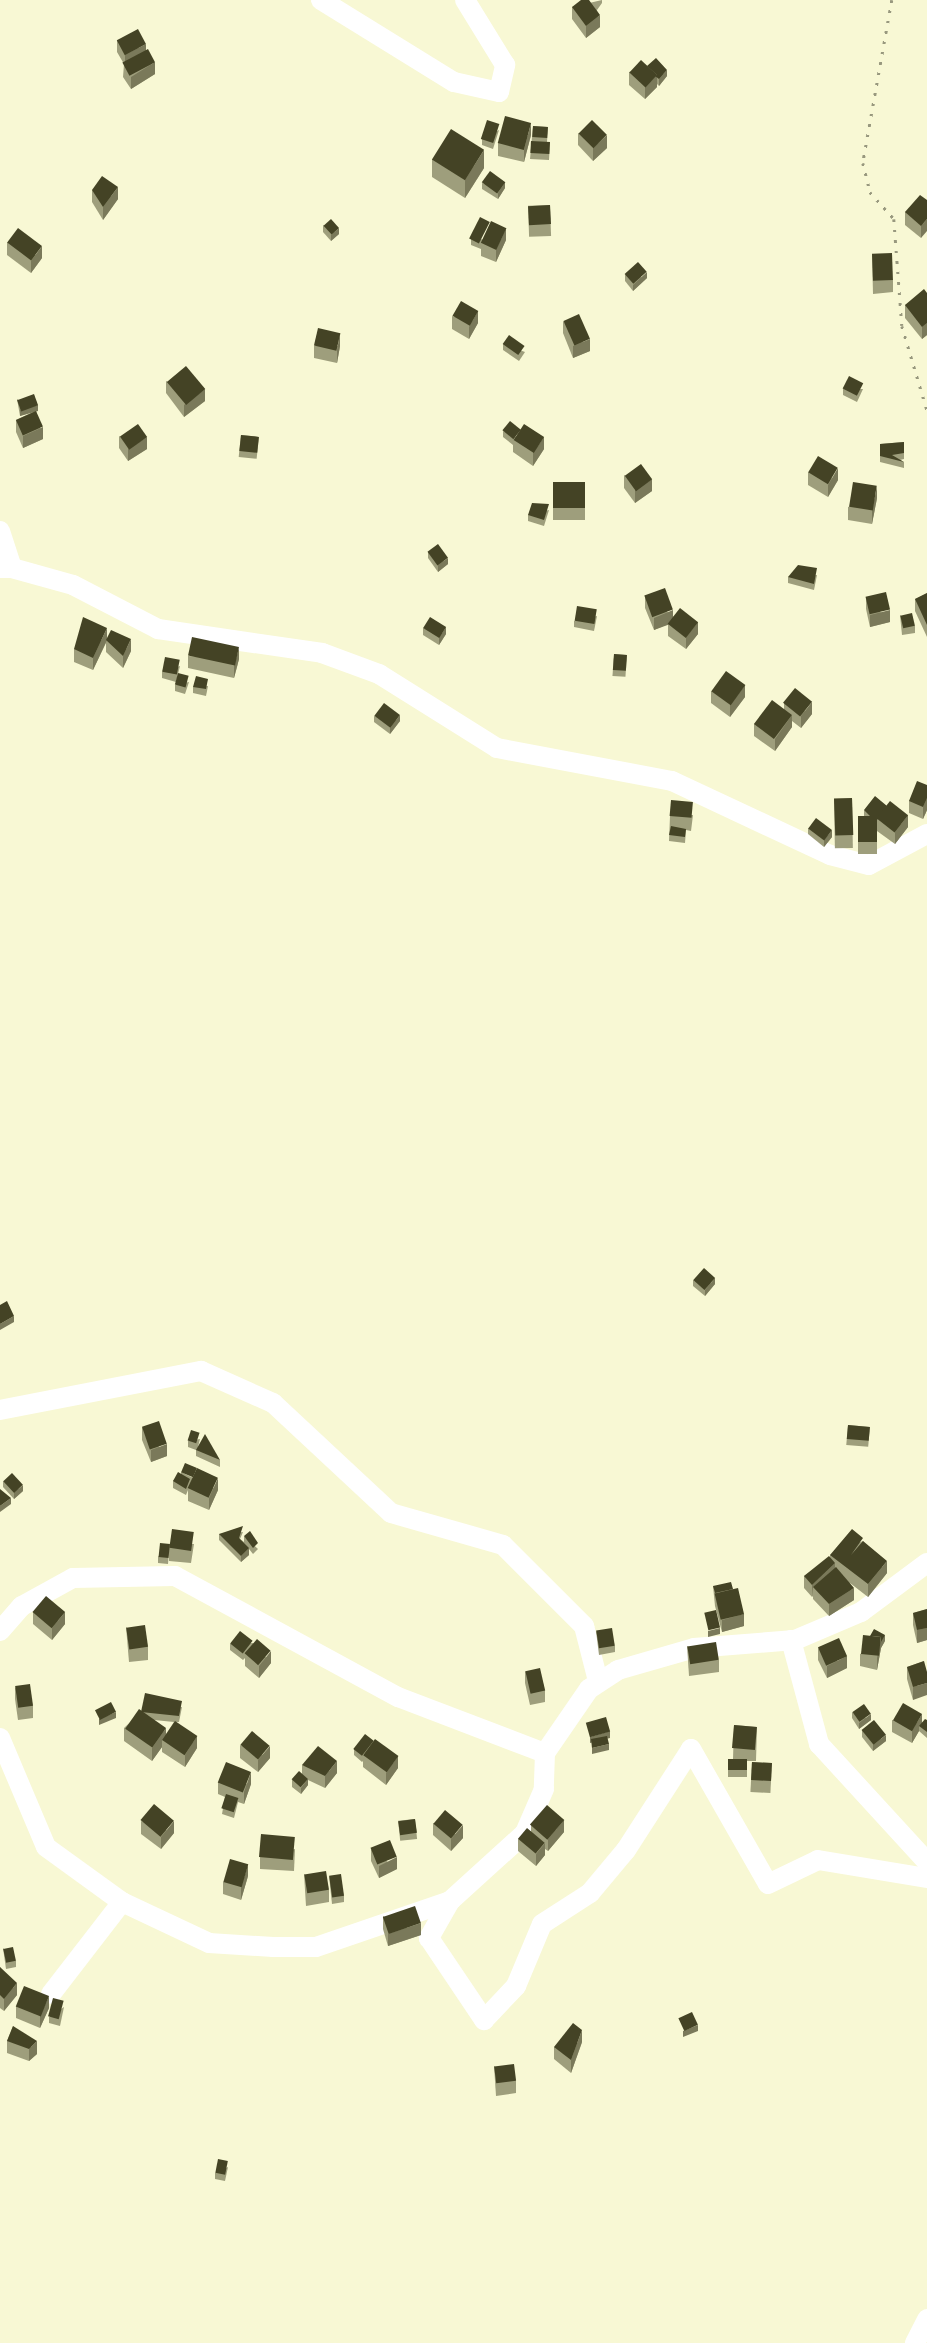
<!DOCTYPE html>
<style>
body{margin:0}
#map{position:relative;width:927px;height:2343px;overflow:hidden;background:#f8f8d4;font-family:Literata,serif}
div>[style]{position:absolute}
.path>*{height:2.5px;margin-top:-1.25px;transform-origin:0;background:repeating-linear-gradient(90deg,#98987e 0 2.5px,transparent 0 10.5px)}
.minor>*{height:20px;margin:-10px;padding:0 10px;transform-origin:10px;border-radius:10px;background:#fff}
.wall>*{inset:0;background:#9e9e7c;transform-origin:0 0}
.shaded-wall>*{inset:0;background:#7a795a}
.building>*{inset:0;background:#444325;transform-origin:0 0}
span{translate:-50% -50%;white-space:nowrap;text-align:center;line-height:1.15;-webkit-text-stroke:10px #fff;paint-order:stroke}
</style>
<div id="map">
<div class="path">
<div style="left:892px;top:0;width:166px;rotate:100.1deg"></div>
<div style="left:863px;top:163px;width:30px;rotate:76deg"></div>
<div style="left:870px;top:192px;width:36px;rotate:48deg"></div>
<div style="left:894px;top:219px;width:107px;rotate:85.7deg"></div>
<div style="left:902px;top:326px;width:88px;rotate:73.4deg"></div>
</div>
<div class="minor">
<div style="left:321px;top:0;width:156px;rotate:31.7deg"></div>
<div style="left:454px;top:82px;width:46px;rotate:12.5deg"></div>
<div style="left:499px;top:92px;width:28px;rotate:-77deg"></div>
<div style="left:505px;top:65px;width:76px;rotate:-121.6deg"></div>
<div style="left:0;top:531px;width:39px;rotate:72deg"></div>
<div style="left:12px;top:568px;width:12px;rotate:180deg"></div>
<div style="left:12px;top:568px;width:63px;rotate:15.6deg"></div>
<div style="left:73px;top:585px;width:96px;rotate:27.4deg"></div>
<div style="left:158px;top:629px;width:166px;rotate:8.3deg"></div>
<div style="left:322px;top:653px;width:61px;rotate:20.2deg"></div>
<div style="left:379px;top:674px;width:139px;rotate:32.1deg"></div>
<div style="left:497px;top:748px;width:178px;rotate:10.7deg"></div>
<div style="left:672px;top:781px;width:174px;rotate:25.1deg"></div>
<div style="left:830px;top:855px;width:40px;rotate:14.4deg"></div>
<div style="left:869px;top:865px;width:66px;rotate:-28.1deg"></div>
<div style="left:0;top:1410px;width:205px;rotate:-11deg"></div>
<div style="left:201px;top:1371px;width:79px;rotate:24deg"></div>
<div style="left:273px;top:1403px;width:161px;rotate:43deg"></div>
<div style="left:391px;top:1513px;width:116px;rotate:15.9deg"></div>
<div style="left:503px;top:1545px;width:115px;rotate:45deg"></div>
<div style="left:584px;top:1626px;width:57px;rotate:75.7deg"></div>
<div style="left:0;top:1631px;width:33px;rotate:-49deg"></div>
<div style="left:22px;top:1606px;width:58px;rotate:-28.8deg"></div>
<div style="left:73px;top:1578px;width:102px;rotate:-1.1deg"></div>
<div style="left:175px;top:1576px;width:254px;rotate:28.5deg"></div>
<div style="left:398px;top:1697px;width:157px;rotate:20.9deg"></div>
<div style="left:545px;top:1753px;width:36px;rotate:92deg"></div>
<div style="left:544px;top:1789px;width:48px;rotate:113.4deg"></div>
<div style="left:525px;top:1833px;width:101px;rotate:137.8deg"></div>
<div style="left:450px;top:1901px;width:43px;rotate:119.6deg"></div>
<div style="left:429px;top:1938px;width:99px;rotate:56.1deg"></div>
<div style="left:484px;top:2020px;width:47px;rotate:-46.7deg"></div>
<div style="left:516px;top:1986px;width:67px;rotate:-67.2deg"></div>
<div style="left:542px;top:1924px;width:57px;rotate:-32.9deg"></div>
<div style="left:590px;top:1893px;width:56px;rotate:-50.1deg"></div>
<div style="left:626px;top:1850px;width:120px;rotate:-57.2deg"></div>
<div style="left:691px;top:1749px;width:155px;rotate:60.3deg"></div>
<div style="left:768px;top:1884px;width:55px;rotate:-25.6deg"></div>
<div style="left:818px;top:1860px;width:110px;rotate:9.4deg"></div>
<div style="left:791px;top:1640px;width:108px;rotate:74.9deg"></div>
<div style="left:819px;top:1744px;width:160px;rotate:47.5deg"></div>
<div style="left:0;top:1738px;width:118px;rotate:67.1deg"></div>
<div style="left:46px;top:1847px;width:94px;rotate:35.9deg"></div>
<div style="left:122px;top:1902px;width:116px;rotate:127.7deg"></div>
<div style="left:545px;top:1753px;width:78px;rotate:-55.5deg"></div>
<div style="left:589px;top:1689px;width:35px;rotate:-33deg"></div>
<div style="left:618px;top:1670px;width:79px;rotate:-16.1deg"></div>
<div style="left:694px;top:1648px;width:101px;rotate:-4.5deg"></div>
<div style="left:795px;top:1640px;width:72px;rotate:-23deg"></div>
<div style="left:861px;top:1612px;width:82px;rotate:-36.6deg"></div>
<div style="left:122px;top:1902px;width:96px;rotate:25.2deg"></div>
<div style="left:209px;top:1943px;width:64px;rotate:3.6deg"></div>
<div style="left:273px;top:1947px;width:43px"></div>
<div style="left:316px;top:1947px;width:142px;rotate:-18.9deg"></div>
<div style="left:915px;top:2343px;width:27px;rotate:-63deg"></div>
</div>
<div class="wall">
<div style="clip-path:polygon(602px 0,602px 3px,597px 10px,600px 27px,586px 38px,572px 19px,572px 7px)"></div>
<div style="clip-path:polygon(117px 40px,146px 51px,155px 74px,131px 89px,123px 77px,124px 64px,117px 52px)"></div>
<div style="clip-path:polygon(647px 66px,667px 76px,659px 86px,657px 84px,657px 87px,645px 99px,629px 85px,629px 72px)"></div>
<div style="clip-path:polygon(533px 126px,548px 127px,547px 142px,550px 142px,549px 160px,530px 159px)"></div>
<div style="clip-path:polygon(499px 130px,493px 149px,482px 145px,482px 139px)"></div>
<div style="clip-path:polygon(578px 133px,607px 148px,593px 161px,578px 145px)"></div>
<div style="clip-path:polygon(531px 135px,524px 162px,498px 156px,498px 143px)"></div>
<div style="clip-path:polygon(432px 159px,484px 168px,465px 198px,432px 177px)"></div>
<div style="clip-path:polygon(482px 183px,505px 188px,498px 199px,482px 189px)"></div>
<div style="clip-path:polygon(92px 190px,118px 199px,103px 220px,92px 202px)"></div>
<div style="clip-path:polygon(927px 200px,921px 238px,905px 225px,905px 212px)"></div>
<div style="left:550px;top:205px;width:31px;height:22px;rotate:88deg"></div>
<div style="clip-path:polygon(323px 225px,339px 234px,331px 241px,323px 232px)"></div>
<div style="clip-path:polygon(471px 239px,506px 240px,496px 262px,481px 256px,481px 249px,471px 245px)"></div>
<div style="clip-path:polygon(7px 242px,42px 258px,31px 273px,7px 255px)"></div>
<div style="clip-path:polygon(872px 254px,893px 280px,893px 292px,873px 294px)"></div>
<div style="clip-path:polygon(625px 275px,647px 278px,633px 291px,625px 281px)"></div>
<div style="clip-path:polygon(927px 293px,927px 335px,922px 339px,905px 318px,905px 305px)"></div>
<div style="clip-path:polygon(452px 316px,478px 323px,469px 339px,452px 329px)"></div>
<div style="clip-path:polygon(563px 321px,590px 351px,573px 358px,563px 333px)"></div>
<div style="clip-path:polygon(503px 344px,525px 352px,519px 361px,503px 350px)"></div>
<div style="clip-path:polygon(314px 346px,340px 346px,337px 363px,314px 358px)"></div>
<div style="clip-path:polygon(166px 381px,205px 401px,184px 417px,166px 393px)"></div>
<div style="clip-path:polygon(843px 389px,863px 389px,857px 402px,843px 395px)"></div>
<div style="clip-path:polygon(17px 399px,38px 411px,36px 411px,43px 439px,23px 448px,16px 432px,16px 420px,35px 411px,20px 416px)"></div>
<div style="clip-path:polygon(503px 431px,544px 449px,533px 466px,513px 452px,513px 445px,503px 437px)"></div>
<div style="left:241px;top:435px;width:18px;height:22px;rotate:6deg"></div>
<div style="clip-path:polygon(119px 436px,147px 449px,128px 461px,119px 448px)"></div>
<div style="clip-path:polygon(904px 442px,904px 459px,900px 460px,904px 462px,904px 468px,880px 462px,880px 444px)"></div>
<div style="clip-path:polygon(808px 472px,838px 480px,828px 497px,808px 485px)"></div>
<div style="clip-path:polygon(624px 475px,652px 491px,635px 503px,624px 488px)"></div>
<div style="left:553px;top:482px;width:32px;height:38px"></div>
<div style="clip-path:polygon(877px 498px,872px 524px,848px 520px,848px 507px)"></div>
<div style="clip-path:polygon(549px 510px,544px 526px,528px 521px,528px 515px)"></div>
<div style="clip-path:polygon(428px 552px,448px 564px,438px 572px,428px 558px)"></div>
<div style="clip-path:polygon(817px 575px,814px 590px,788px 583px,788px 577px)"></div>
<div style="clip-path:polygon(927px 593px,927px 637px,915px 611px,915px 599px)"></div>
<div style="clip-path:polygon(645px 596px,698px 634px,686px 649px,668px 636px,668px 624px,654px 630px,645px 608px)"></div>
<div style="clip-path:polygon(866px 597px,890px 622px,870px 627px,866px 609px)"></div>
<div style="clip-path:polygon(900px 615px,915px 626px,915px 633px,902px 635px)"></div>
<div style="clip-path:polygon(597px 616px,594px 631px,574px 627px,574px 621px)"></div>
<div style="clip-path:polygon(423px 628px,446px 634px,439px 645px,423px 635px)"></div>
<div style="clip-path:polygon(107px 638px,131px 651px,123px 668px,106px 652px,106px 643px,93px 670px,74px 662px,74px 649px)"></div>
<div style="left:614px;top:654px;width:13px;height:22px;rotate:4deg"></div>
<div style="clip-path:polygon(188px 656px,239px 659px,234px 678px,188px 668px)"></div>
<div style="clip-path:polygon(180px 666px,176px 682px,162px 678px,162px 672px)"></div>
<div style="clip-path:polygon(189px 682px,185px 694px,175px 691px,175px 685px)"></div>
<div style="clip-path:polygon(208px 686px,206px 696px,193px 693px,193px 687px)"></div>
<div style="clip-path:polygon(711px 691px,745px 697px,730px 717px,711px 703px)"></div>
<div style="clip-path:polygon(784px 703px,812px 714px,801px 728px,792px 721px,792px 727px,775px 751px,754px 736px,754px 724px,784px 709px)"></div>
<div style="clip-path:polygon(374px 716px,400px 721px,390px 734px,374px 722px)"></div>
<div style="clip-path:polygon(927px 785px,927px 810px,923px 819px,909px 813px,909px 801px)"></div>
<div style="left:852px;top:798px;width:50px;height:18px;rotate:89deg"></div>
<div style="clip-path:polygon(864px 810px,908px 827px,895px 844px,877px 831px,877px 826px,877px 854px,858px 854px,858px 816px,864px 816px)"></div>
<div style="clip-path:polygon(693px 815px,691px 831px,686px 830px,685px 843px,669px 841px,670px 816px)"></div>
<div style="clip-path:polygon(808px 828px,832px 837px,824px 847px,808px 834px)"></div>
<div style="clip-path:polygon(693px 1280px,715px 1284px,705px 1296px,693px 1286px)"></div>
<div style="left:848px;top:1425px;width:22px;height:20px;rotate:5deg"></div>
<div style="clip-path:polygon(142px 1427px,167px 1456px,151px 1462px,142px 1440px)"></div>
<div style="clip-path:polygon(200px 1439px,198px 1447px,220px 1460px,220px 1467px,196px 1456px,196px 1450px,188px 1447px,188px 1441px)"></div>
<div style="clip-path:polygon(181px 1472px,218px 1490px,209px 1510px,188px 1501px,188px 1490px,186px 1495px,173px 1488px,173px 1481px,181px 1474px)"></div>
<div style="clip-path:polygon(3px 1481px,23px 1491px,14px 1499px,3px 1487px)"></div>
<div style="clip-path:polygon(243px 1532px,240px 1539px,244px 1542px,244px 1536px,258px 1549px,253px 1554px,249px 1549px,249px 1555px,241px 1562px,219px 1540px,219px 1534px)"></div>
<div style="clip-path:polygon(863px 1541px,887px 1573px,868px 1597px,850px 1583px,854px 1600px,829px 1616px,813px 1599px,813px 1596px,812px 1597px,804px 1588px,804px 1576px,830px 1558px,830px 1555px)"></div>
<div style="clip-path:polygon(170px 1544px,194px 1544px,191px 1563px,169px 1561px,169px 1552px,168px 1564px,158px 1563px,158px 1557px)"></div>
<div style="clip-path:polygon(713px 1586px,733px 1589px,744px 1626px,722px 1632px,715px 1606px)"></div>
<div style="clip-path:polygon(927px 1609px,927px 1640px,917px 1643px,913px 1625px,913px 1613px)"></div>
<div style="clip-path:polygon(33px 1612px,65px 1624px,52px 1640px,33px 1624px)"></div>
<div style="clip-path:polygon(126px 1627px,148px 1647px,148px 1660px,129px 1662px)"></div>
<div style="clip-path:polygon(596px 1631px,615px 1646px,615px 1652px,599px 1655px)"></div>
<div style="clip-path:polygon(885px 1641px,881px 1648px,877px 1670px,860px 1666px,860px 1654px)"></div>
<div style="clip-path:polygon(253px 1643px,271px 1663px,259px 1678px,245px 1666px,245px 1658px,243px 1660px,230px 1650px,230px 1644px)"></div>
<div style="clip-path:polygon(687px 1646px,719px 1660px,719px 1672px,689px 1676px)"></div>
<div style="clip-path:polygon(818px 1648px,847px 1668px,827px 1678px,818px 1660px)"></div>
<div style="clip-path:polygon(924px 1661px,913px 1700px,907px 1679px,907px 1667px)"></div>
<div style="clip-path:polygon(525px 1671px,545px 1690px,545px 1702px,530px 1705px,525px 1683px)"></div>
<div style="clip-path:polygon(15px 1687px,33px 1706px,33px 1718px,18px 1720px,15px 1699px)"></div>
<div style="clip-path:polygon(evenodd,182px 1707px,179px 1722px,176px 1722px,197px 1748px,185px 1767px,162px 1752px,162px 1747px,152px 1761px,124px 1741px,124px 1728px,142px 1711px,182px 1707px,154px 1720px,174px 1722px,166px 1734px,154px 1720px)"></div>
<div style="clip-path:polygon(852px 1712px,871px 1720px,859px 1729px,852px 1718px)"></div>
<div style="clip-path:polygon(892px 1720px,922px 1723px,927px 1720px,927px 1738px,919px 1731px,912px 1743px,892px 1732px)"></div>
<div style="clip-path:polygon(734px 1725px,757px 1727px,756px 1761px,747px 1761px,747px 1777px,728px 1777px,728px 1759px,733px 1759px)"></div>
<div style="clip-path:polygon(862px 1730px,886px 1741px,873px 1751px,862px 1737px)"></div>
<div style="clip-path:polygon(373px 1741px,398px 1768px,386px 1785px,363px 1767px,363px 1761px,362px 1762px,354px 1755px,354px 1749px)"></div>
<div style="clip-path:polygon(240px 1745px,270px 1758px,258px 1772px,240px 1758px)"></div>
<div style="left:752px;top:1762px;width:20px;height:30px;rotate:3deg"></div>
<div style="clip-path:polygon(302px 1765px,337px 1773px,325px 1788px,308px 1780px,308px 1785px,301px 1794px,292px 1787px,292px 1780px,302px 1774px)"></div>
<div style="clip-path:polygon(218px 1782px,251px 1784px,244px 1804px,238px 1802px,234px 1818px,222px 1814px,225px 1797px,218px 1794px)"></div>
<div style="left:415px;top:1819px;width:20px;height:17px;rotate:84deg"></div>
<div style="clip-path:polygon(141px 1821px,174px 1833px,161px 1849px,141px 1834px)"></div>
<div style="clip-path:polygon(433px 1823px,463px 1838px,451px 1851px,433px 1835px)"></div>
<div style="clip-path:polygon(531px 1825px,564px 1832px,548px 1851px,545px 1849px,545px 1855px,536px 1866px,518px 1851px,518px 1839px,531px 1831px)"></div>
<div style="clip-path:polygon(295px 1849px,294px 1871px,260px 1869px,260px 1857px)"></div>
<div style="clip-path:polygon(371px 1849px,397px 1869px,379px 1878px,371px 1861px)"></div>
<div style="clip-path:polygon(304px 1874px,329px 1890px,329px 1902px,306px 1906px)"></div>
<div style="clip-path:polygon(248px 1876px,241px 1900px,223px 1894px,223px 1882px)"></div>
<div style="clip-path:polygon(329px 1876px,344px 1896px,344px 1902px,332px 1904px)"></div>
<div style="clip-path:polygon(383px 1916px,421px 1935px,388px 1946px,383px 1929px)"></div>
<div style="clip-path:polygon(3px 1948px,16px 1961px,16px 1967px,6px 1969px)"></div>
<div style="clip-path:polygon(0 1967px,17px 1995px,4px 2011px,0 2008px)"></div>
<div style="clip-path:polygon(16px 2006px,49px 2008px,40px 2028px,16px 2018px)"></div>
<div style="clip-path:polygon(64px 2007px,60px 2026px,49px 2023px,49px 2017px)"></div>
<div style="clip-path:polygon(13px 2026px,37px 2054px,29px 2061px,7px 2053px,7px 2041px)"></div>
<div style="clip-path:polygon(582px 2042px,571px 2073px,554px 2059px,554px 2047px)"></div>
<div style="clip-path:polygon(494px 2066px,516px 2081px,516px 2093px,496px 2096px)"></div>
<div style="clip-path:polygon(228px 2167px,225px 2181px,215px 2179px,215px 2173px)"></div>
</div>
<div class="shaded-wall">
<div style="clip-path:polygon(600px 15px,600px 27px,586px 38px,586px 26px)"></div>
<div style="clip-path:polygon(146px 44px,146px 57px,125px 68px,125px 55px)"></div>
<div style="clip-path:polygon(155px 62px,155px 74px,131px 89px,131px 77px)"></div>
<div style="clip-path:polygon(667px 70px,667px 76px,659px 86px,659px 79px)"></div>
<div style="clip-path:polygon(657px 75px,657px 87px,645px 99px,645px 87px)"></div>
<div style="clip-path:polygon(531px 123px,531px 135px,524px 162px,524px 150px)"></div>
<div style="clip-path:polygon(607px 135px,607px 148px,593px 161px,593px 148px)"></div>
<div style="clip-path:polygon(484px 150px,484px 168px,465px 198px,465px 180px)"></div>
<div style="clip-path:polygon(505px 182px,505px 188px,498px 199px,498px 193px)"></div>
<div style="clip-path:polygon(118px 187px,118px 199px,103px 220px,103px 207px)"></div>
<div style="clip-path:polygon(927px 219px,927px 231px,921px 238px,921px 226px)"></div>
<div style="clip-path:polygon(339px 228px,339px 234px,331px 241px,331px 235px)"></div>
<div style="clip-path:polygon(506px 228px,506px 240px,496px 262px,496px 250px)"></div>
<div style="clip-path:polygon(42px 246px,42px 258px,31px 273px,31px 261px)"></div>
<div style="clip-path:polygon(647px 272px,647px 278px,633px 291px,633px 285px)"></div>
<div style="clip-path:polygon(478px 311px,478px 323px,469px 339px,469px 327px)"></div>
<div style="clip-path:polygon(927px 323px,927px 335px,922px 339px,922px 327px)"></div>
<div style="clip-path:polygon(340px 333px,340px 346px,337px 363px,337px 350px)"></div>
<div style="clip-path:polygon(590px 339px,590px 351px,573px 358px,573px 346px)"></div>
<div style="clip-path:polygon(205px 389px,205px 401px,184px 417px,184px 405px)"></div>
<div style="clip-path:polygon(38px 405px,38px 411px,20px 416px,20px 410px)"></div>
<div style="clip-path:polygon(43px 427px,43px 439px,23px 448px,23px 436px)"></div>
<div style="clip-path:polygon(147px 437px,147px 449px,128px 461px,128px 449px)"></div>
<div style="clip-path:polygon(544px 437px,544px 449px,533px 466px,533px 453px)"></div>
<div style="clip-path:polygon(838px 468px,838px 480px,828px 497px,828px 485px)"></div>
<div style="clip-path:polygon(652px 479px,652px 491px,635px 503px,635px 490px)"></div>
<div style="clip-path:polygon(877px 486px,877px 498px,872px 524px,872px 511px)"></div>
<div style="clip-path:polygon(448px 558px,448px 564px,438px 572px,438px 565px)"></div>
<div style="clip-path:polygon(673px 610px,673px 623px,654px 630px,654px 618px)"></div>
<div style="clip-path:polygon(890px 610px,890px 622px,870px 627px,870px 615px)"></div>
<div style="clip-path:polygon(698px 622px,698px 634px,686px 649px,686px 637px)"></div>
<div style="clip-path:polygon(446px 627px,446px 634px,439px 645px,439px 638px)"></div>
<div style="clip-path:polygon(107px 628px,107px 640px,93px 670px,93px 658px)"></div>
<div style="clip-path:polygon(131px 639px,131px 651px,123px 668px,123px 656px)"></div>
<div style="clip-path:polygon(239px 647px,239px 659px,234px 678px,234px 666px)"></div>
<div style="clip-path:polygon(745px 685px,745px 697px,730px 717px,730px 705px)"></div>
<div style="clip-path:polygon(812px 702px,812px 714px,801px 728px,801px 716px)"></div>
<div style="clip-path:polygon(400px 715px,400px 721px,390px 734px,390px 728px)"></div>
<div style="clip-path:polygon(792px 715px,792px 727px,775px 751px,775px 739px)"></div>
<div style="clip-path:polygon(927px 798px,927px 810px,923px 819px,923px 807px)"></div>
<div style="clip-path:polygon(908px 815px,908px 827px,895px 844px,895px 832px)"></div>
<div style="clip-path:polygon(832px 830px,832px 837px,824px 847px,824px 840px)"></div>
<div style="clip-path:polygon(715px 1278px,715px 1284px,705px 1296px,705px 1290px)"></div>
<div style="clip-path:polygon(14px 1316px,14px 1322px,0 1330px,0 1324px)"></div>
<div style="clip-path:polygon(167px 1444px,167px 1456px,151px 1462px,151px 1450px)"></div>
<div style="clip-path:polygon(218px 1478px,218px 1490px,209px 1510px,209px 1498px)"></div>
<div style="clip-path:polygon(23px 1485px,23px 1491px,14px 1499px,14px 1493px)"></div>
<div style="clip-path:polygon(11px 1498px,11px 1504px,0 1512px,0 1506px)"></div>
<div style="clip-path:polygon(249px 1548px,249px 1555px,241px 1562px,241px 1556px)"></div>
<div style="clip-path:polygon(887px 1561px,887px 1573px,868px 1597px,868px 1584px)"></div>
<div style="clip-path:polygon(835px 1563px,835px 1575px,813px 1587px,812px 1597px,812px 1585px)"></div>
<div style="clip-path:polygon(854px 1588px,854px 1600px,829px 1616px,829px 1604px)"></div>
<div style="clip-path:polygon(65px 1612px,65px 1624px,52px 1640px,52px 1628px)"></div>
<div style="clip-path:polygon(744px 1614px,744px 1626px,722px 1632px,722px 1620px)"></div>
<div style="clip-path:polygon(720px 1628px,720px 1634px,708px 1637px,708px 1631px)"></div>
<div style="clip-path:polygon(927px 1628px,927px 1640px,917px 1643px,917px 1630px)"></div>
<div style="clip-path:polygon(885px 1635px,885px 1641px,881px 1648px,877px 1670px,877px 1658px,881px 1637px)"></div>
<div style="clip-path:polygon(271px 1651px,271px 1663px,259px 1678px,259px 1666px)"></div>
<div style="clip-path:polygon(847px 1656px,847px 1668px,827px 1678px,827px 1666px)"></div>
<div style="clip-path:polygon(927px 1683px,927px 1695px,913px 1700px,913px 1687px)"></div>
<div style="clip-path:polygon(116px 1712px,116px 1718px,99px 1725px,99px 1719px)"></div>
<div style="clip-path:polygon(871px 1714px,871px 1720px,859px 1729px,859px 1723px)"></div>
<div style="clip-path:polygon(922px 1714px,922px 1726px,919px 1726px,919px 1731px,912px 1743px,912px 1731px)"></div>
<div style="clip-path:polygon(166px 1728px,166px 1741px,162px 1740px,162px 1747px,152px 1761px,152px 1748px)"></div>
<div style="clip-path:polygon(610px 1731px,610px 1738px,590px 1743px,590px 1737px)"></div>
<div style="clip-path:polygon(886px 1735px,886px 1741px,873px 1751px,873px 1745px)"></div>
<div style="clip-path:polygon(197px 1736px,197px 1748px,185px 1767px,185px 1755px)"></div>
<div style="clip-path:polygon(609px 1744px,609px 1750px,592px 1754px,592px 1748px)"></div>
<div style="clip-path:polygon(270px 1746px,270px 1758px,258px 1772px,258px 1760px)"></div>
<div style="clip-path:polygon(398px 1756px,398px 1768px,386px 1785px,386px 1773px)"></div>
<div style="clip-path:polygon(337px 1761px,337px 1773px,325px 1788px,325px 1776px)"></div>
<div style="clip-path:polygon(251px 1772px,251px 1784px,244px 1804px,244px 1792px)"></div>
<div style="clip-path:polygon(308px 1779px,308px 1785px,301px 1794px,301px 1788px)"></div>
<div style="clip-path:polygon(564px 1820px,564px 1832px,548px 1851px,548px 1839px)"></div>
<div style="clip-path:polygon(174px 1821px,174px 1833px,161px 1849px,161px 1837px)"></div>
<div style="clip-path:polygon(463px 1825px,463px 1838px,451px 1851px,451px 1839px)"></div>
<div style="clip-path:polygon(545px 1843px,545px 1855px,536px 1866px,536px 1854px)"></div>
<div style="clip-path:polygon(397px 1857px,397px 1869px,379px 1878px,379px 1866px)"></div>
<div style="clip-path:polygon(248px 1864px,248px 1876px,241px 1900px,241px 1888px)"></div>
<div style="clip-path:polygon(421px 1923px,421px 1935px,388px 1946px,388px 1934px)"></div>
<div style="clip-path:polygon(17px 1983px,17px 1995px,4px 2011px,4px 1999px)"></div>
<div style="clip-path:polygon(49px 1996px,49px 2008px,40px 2028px,40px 2016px)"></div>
<div style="clip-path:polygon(698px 2025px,698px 2031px,683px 2037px,683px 2031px)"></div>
<div style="clip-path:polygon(582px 2030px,582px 2042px,571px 2073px,571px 2060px)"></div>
<div style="clip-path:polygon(37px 2041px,37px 2054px,29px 2061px,29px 2049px)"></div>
</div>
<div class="building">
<div style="clip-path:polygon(581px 0,589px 0,600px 15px,586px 26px,572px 7px)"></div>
<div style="left:138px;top:29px;width:17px;height:24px;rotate:62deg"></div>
<div style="left:148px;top:49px;width:15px;height:29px;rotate:62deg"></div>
<div style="clip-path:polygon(656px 58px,667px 70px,659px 79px,655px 76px,657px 75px,647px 66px)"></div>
<div style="left:641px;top:60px;width:22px;height:17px;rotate:43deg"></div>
<div style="left:505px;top:116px;width:27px;height:28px;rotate:15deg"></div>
<div style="left:487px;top:120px;width:13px;height:20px;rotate:18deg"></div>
<div style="left:592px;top:120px;width:21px;height:19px;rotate:45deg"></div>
<div style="left:533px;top:126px;width:15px;height:11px;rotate:4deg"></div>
<div style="left:451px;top:129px;width:39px;height:36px;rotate:32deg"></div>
<div style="left:531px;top:141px;width:19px;height:12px;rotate:3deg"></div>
<div style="left:490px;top:171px;width:19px;height:14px;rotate:36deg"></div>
<div style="clip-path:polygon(102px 176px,118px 187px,103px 207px,92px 190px)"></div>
<div style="clip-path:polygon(920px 195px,927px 200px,927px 219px,921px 226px,905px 212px)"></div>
<div style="left:550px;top:205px;width:19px;height:22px;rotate:87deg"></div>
<div style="left:480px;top:217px;width:11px;height:24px;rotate:27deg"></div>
<div style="left:331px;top:219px;width:12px;height:10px;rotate:48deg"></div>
<div style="left:491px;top:221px;width:17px;height:24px;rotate:25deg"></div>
<div style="left:18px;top:228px;width:30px;height:18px;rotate:37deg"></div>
<div style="left:892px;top:253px;width:27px;height:20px;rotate:88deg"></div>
<div style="left:638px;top:262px;width:13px;height:18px;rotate:48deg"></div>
<div style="clip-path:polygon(924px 289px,927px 293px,927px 323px,922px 327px,905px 305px)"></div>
<div style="left:461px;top:301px;width:20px;height:17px;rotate:30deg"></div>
<div style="left:579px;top:314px;width:27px;height:17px;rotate:66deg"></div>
<div style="left:318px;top:328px;width:23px;height:18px;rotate:13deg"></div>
<div style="left:509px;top:335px;width:19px;height:11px;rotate:35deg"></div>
<div style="left:186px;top:366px;width:30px;height:25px;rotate:50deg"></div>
<div style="left:849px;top:376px;width:16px;height:14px;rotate:27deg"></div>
<div style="left:34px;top:394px;width:12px;height:18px;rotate:70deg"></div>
<div style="left:36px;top:411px;width:17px;height:22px;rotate:66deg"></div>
<div style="left:510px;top:421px;width:14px;height:12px;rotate:39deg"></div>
<div style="left:138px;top:424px;width:16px;height:22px;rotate:55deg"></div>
<div style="left:524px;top:424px;width:24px;height:19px;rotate:33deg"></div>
<div style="left:241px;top:435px;width:18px;height:16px;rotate:6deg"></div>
<div style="clip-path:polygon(904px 442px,904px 453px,892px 455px,904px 462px,880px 456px,880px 444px)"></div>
<div style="left:818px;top:456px;width:23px;height:19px;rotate:31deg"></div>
<div style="left:641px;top:464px;width:19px;height:20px;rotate:54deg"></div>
<div style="left:553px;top:482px;width:32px;height:26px"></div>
<div style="left:853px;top:482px;width:24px;height:25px;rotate:9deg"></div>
<div style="clip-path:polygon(532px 503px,549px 504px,544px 520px,528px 515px)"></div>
<div style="left:438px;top:544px;width:17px;height:13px;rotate:54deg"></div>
<div style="clip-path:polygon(798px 565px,817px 568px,814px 584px,788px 577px)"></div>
<div style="left:665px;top:588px;width:23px;height:22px;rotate:70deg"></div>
<div style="left:886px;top:592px;width:18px;height:21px;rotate:77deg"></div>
<div style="clip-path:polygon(927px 593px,927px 625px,915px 599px)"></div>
<div style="left:577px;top:606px;width:20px;height:15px;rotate:9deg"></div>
<div style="left:680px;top:608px;width:23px;height:20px;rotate:38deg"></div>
<div style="left:912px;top:613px;width:13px;height:12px;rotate:77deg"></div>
<div style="clip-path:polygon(83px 617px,107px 628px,93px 658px,74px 649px)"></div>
<div style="left:430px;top:617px;width:19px;height:13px;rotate:32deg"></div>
<div style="clip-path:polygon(111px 630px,131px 639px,123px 656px,106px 640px)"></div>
<div style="left:192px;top:637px;width:48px;height:19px;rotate:12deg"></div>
<div style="left:614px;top:654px;width:13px;height:16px;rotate:4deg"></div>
<div style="left:165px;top:657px;width:15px;height:15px;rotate:11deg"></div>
<div style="left:726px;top:671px;width:24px;height:25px;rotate:36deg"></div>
<div style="left:178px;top:673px;width:11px;height:12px;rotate:15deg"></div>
<div style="clip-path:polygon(196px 676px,208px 679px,206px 689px,193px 687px)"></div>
<div style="left:795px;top:688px;width:22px;height:19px;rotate:39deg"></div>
<div style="left:772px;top:700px;width:25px;height:30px;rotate:37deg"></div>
<div style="left:384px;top:703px;width:20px;height:16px;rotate:37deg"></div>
<div style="clip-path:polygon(917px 781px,927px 785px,927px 798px,923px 807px,909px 801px)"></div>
<div style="clip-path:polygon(875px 796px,887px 806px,877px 820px,877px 816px,870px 816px,864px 810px)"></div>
<div style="left:852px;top:798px;width:37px;height:18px;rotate:88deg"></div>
<div style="left:671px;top:800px;width:22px;height:16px;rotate:5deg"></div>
<div style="left:890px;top:801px;width:23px;height:22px;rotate:38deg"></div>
<div style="left:858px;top:816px;width:19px;height:26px"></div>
<div style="left:816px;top:818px;width:20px;height:13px;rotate:37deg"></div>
<div style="clip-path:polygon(671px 826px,686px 829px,685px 837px,669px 835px)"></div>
<div style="left:704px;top:1268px;width:15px;height:16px;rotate:42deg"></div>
<div style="clip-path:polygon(7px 1301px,14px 1316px,0 1324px,0 1305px)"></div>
<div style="left:159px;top:1421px;width:24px;height:18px;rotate:71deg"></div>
<div style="left:848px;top:1425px;width:22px;height:14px;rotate:5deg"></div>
<div style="left:191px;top:1430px;width:9px;height:11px;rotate:18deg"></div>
<div style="clip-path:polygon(205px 1434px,220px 1460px,196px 1450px)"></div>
<div style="left:185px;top:1463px;width:13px;height:10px;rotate:23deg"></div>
<div style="left:197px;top:1468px;width:23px;height:22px;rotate:25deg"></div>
<div style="clip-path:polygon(178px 1472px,190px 1479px,186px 1489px,173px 1481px)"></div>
<div style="left:12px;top:1473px;width:16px;height:12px;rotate:47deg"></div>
<div style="clip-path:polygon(0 1489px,11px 1498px,0 1506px)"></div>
<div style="clip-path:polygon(243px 1526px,239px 1538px,249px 1548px,241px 1556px,219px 1534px)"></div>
<div style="left:172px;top:1529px;width:22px;height:19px;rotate:8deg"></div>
<div style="clip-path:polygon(852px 1529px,863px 1538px,851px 1555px,863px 1541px,887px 1561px,868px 1584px,830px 1555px)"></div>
<div style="clip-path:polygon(250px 1531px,258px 1543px,253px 1548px,244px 1536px)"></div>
<div style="left:160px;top:1543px;width:10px;height:14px;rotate:6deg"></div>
<div style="clip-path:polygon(829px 1556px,835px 1563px,812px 1585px,804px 1576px)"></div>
<div style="clip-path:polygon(836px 1567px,854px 1588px,829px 1604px,813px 1587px)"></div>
<div style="clip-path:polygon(731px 1582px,733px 1589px,715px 1593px,716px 1596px,713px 1586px)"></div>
<div style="left:738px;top:1588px;width:27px;height:24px;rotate:77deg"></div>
<div style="left:46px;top:1596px;width:25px;height:21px;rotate:40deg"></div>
<div style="clip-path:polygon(927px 1609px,927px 1628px,917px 1630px,913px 1613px)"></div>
<div style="left:716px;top:1610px;width:18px;height:12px;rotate:77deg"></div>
<div style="left:145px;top:1625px;width:22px;height:19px;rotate:82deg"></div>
<div style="left:612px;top:1628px;width:18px;height:16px;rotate:81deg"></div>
<div style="clip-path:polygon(874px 1629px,885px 1635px,881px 1642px,881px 1637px,870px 1636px)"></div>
<div style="left:240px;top:1631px;width:16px;height:16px;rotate:38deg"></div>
<div style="left:863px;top:1635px;width:18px;height:19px;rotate:6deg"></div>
<div style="left:839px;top:1638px;width:20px;height:23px;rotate:66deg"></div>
<div style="left:257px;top:1639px;width:18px;height:19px;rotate:41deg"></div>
<div style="left:716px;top:1642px;width:18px;height:29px;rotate:81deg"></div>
<div style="clip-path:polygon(924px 1661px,927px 1672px,927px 1683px,913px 1687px,907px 1667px)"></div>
<div style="left:540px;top:1668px;width:23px;height:15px;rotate:77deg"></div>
<div style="left:30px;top:1684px;width:22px;height:15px;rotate:82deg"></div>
<div style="clip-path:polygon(145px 1693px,182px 1701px,179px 1716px,141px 1712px)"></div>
<div style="left:111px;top:1702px;width:11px;height:18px;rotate:63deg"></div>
<div style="left:903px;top:1703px;width:22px;height:20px;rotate:30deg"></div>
<div style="left:864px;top:1704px;width:12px;height:14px;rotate:55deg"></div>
<div style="left:139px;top:1709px;width:33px;height:24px;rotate:35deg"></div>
<div style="left:606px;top:1717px;width:15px;height:21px;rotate:74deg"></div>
<div style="clip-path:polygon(925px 1719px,927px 1720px,927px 1732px,919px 1726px)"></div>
<div style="left:874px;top:1720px;width:19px;height:16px;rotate:51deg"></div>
<div style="left:175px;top:1721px;width:27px;height:23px;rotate:34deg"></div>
<div style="left:734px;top:1725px;width:23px;height:23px;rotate:5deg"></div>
<div style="left:252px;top:1731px;width:23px;height:18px;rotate:40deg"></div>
<div style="left:365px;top:1734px;width:11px;height:19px;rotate:38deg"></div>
<div style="clip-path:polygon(607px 1736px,609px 1744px,592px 1748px,591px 1739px)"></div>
<div style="left:375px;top:1739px;width:29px;height:20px;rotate:36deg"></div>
<div style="clip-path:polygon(318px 1746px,337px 1761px,325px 1776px,302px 1765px)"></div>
<div style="left:728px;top:1759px;width:19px;height:11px"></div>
<div style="left:226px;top:1762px;width:27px;height:22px;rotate:22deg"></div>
<div style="left:752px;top:1762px;width:20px;height:18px;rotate:3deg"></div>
<div style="left:299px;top:1771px;width:12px;height:11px;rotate:42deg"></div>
<div style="left:226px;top:1794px;width:13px;height:15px;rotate:18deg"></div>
<div style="left:154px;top:1804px;width:26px;height:21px;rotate:40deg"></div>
<div style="left:547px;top:1805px;width:23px;height:26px;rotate:41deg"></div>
<div style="left:445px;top:1810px;width:23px;height:18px;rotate:40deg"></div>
<div style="left:415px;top:1819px;width:14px;height:17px;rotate:82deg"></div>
<div style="left:527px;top:1828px;width:23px;height:14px;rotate:40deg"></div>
<div style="left:261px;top:1834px;width:34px;height:23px;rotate:5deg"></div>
<div style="left:390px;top:1840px;width:18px;height:21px;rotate:68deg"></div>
<div style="left:230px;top:1859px;width:19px;height:24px;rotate:16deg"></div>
<div style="left:326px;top:1871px;width:19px;height:22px;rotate:81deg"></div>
<div style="left:341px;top:1874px;width:22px;height:12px;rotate:82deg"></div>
<div style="left:415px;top:1906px;width:18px;height:34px;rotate:71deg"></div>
<div style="left:13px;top:1947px;width:14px;height:10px;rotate:78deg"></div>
<div style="clip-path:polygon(0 1967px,17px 1983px,4px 1999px,0 1995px)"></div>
<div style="left:24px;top:1986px;width:27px;height:22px;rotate:22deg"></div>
<div style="left:53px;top:1998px;width:11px;height:19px;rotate:15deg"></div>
<div style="left:692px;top:2012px;width:14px;height:15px;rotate:65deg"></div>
<div style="clip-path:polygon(573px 2023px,582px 2030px,571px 2060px,554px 2047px)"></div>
<div style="clip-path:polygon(13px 2026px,37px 2041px,29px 2049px,7px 2041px)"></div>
<div style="left:514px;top:2064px;width:17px;height:20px;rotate:83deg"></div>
<div style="left:218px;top:2159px;width:10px;height:14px;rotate:11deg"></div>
</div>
</div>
